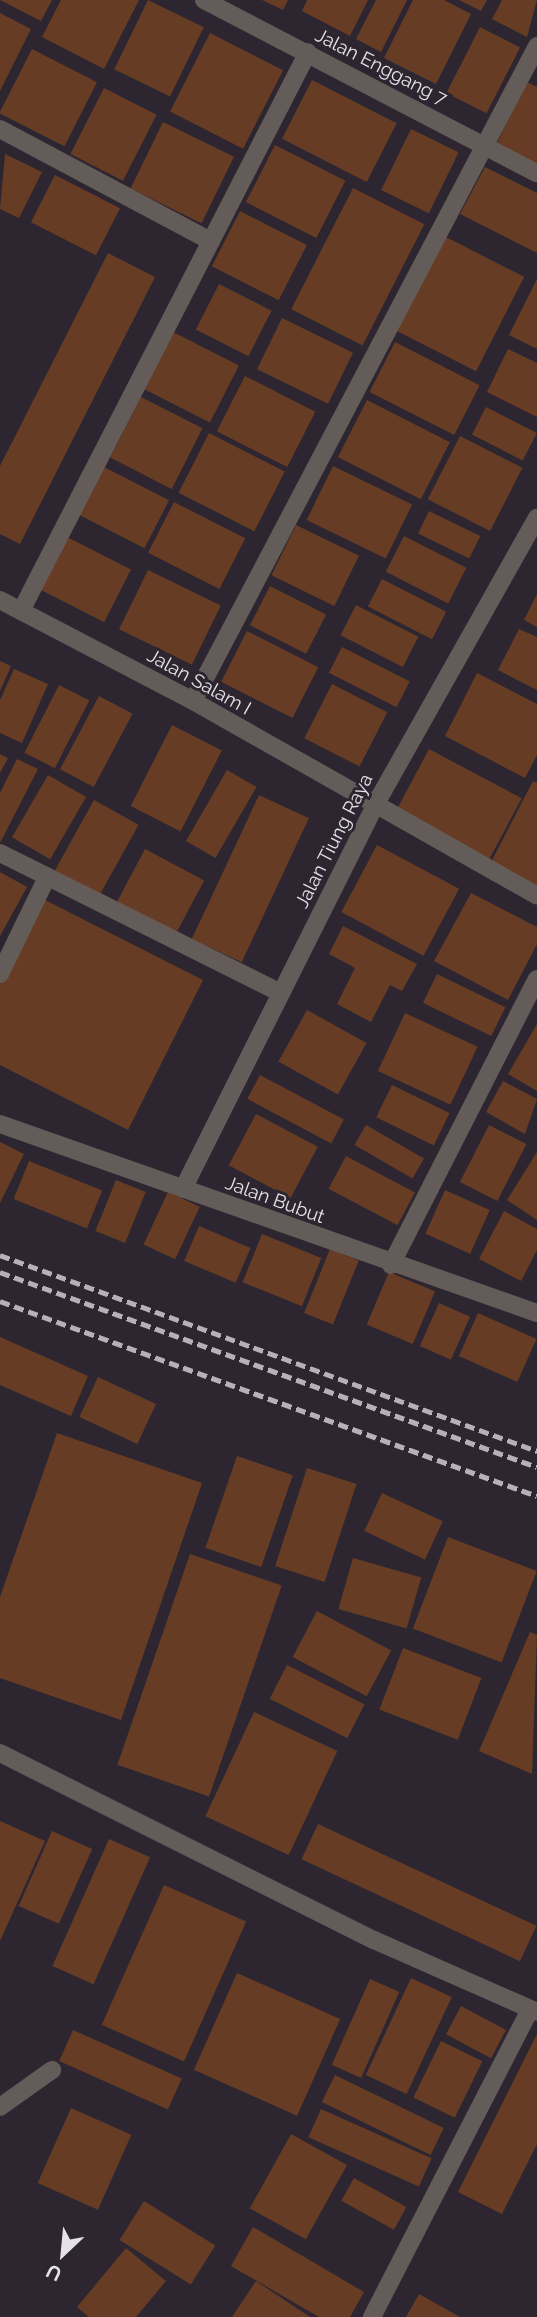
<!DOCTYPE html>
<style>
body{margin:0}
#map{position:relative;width:537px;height:2317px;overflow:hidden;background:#2d2631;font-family:Raleway,sans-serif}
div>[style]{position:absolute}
.building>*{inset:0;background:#673c24;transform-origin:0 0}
.minor>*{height:18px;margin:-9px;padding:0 9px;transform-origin:9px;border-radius:9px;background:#635c59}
.rail>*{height:5px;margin-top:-2.5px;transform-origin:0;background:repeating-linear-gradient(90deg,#b6b1b9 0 10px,transparent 0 15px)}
span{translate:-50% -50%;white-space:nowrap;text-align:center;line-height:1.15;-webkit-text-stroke:6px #2d2631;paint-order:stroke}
.street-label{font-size:19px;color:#e5e1e8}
.north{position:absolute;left:28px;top:2219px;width:70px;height:70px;-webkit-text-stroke:5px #2d2631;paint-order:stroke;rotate:206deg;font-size:19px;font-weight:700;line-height:28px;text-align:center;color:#e5e1e8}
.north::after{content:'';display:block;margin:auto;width:24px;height:32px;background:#e5e1e8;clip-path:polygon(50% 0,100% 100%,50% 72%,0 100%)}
</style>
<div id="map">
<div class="building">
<div style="clip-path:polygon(0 0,52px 0,41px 21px)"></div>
<div style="clip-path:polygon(61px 0,139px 0,104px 69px,42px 37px)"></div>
<div style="left:148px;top:0;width:62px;height:77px;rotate:26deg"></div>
<div style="clip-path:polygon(262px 0,288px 0,283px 10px)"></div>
<div style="clip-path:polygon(307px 0,368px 0,350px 36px,302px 11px)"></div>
<div style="clip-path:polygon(376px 0,407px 0,381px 52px,356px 39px)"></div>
<div style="clip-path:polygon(413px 0,444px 0,471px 14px,436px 84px,384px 58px)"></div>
<div style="clip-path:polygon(459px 0,487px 0,481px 11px)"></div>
<div style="clip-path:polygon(502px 0,537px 0,527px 37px,492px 19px)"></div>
<div style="clip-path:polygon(0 13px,31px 29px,0 91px)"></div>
<div style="left:480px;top:27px;width:45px;height:74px;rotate:27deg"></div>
<div style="left:210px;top:33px;width:82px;height:88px;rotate:27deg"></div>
<div style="left:32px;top:49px;width:73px;height:72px;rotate:27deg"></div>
<div style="left:312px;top:80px;width:95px;height:66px;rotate:27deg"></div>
<div style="clip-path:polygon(527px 82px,537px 87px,537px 166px,496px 145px)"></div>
<div style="left:104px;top:88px;width:59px;height:74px;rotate:27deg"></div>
<div style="left:163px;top:122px;width:79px;height:74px;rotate:26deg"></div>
<div style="left:411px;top:129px;width:53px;height:68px;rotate:26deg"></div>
<div style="left:275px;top:145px;width:79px;height:64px;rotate:27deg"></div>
<div style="clip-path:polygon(5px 154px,42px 172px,19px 218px,0 209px)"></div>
<div style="clip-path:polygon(485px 167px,537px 193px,537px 253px,460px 214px)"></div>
<div style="left:55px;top:175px;width:73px;height:53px;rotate:27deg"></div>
<div style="left:353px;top:188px;width:80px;height:136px;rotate:27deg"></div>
<div style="left:240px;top:211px;width:75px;height:62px;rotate:27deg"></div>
<div style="left:444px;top:236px;width:90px;height:106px;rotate:27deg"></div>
<div style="clip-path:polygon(108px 253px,155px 277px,20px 544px,0 534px,0 466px)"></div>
<div style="clip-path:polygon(537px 279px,537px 349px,509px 335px)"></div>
<div style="left:219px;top:284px;width:59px;height:51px;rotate:27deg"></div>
<div style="left:282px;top:318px;width:79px;height:57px;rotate:26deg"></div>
<div style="left:173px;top:332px;width:74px;height:64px;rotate:27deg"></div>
<div style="left:395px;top:342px;width:95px;height:56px;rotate:27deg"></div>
<div style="clip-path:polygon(508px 349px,537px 363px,537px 417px,487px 392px)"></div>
<div style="left:245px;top:376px;width:79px;height:62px;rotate:27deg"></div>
<div style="left:141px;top:397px;width:69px;height:68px;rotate:27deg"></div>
<div style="left:367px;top:400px;width:93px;height:64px;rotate:27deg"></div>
<div style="left:486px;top:407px;width:57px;height:31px;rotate:27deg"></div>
<div style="left:209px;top:433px;width:85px;height:67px;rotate:27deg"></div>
<div style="left:460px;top:436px;width:70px;height:71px;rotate:27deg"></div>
<div style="left:333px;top:466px;width:88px;height:60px;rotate:26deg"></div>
<div style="left:104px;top:467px;width:73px;height:54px;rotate:27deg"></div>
<div style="left:174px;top:502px;width:80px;height:57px;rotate:27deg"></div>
<div style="left:429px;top:511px;width:57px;height:25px;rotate:26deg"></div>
<div style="left:296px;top:525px;width:70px;height:56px;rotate:26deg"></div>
<div style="left:65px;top:536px;width:74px;height:59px;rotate:27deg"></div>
<div style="left:404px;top:536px;width:70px;height:40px;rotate:27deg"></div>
<div style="left:148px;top:570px;width:81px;height:66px;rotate:26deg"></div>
<div style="left:382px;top:579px;width:72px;height:31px;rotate:27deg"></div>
<div style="left:270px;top:586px;width:63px;height:44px;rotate:27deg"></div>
<div style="clip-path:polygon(537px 594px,537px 627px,524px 620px)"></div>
<div style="left:356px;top:605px;width:70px;height:34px;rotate:27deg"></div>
<div style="clip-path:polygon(519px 629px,537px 637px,537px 690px,498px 670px)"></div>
<div style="left:247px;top:631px;width:80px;height:57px;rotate:27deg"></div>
<div style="left:342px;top:647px;width:76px;height:29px;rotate:27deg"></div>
<div style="clip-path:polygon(0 661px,11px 666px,0 691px)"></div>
<div style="clip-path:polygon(14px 669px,48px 684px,22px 743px,0 733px,0 700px)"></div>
<div style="clip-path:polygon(477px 673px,537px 704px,537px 755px,525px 778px,445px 736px)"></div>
<div style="left:332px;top:684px;width:62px;height:61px;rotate:27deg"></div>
<div style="left:59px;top:685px;width:34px;height:76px;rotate:27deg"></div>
<div style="left:99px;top:696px;width:38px;height:83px;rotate:28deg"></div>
<div style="left:172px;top:725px;width:56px;height:91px;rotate:27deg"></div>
<div style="left:429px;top:749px;width:105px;height:71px;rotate:28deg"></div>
<div style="clip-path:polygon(0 754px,8px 758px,0 773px)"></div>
<div style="clip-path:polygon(17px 759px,38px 769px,0 843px,0 793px)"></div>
<div style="left:227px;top:770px;width:34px;height:82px;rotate:30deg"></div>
<div style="left:48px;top:775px;width:44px;height:72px;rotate:30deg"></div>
<div style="clip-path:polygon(533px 781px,537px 783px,537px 891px,489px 866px)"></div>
<div style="left:259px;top:795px;width:55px;height:159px;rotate:25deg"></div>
<div style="left:94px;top:800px;width:51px;height:83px;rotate:29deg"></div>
<div style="left:377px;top:845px;width:93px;height:76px;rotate:28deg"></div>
<div style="left:145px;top:849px;width:67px;height:63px;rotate:28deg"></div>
<div style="clip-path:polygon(0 872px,27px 887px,0 936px)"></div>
<div style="clip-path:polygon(471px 893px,537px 927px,537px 944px,508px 1000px,434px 961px)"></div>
<div style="clip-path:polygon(43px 899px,203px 980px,128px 1130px,0 1065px,0 984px)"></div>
<div style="clip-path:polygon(343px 926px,417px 964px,402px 991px,390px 985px,371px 1022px,337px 1004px,355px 968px,329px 954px)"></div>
<div style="left:437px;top:974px;width:76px;height:32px;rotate:26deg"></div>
<div style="left:307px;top:1010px;width:68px;height:59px;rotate:29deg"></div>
<div style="left:405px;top:1013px;width:80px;height:64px;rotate:25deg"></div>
<div style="clip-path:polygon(537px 1024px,537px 1091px,508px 1074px)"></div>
<div style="left:260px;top:1075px;width:95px;height:27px;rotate:28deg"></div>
<div style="clip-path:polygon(503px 1081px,537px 1099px,525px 1134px,486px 1112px)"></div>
<div style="left:392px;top:1085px;width:64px;height:36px;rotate:26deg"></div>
<div style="left:256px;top:1114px;width:70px;height:58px;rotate:28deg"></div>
<div style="left:366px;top:1125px;width:67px;height:23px;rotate:30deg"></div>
<div style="left:489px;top:1125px;width:42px;height:64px;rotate:27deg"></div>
<div style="clip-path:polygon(0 1142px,24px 1154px,0 1203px)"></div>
<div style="clip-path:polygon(537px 1152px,537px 1220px,507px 1200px)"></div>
<div style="left:346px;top:1156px;width:78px;height:37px;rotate:28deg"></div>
<div style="left:29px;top:1161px;width:79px;height:41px;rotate:22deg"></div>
<div style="left:116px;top:1180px;width:32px;height:55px;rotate:22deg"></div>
<div style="left:445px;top:1190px;width:49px;height:48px;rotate:24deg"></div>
<div style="left:168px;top:1192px;width:35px;height:58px;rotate:25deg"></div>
<div style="clip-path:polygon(504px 1211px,537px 1229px,537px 1250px,521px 1281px,479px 1259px)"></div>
<div style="left:199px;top:1226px;width:56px;height:38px;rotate:23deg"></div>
<div style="left:262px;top:1234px;width:64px;height:52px;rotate:22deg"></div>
<div style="left:330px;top:1249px;width:31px;height:69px;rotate:22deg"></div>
<div style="left:389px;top:1272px;width:50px;height:57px;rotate:23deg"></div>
<div style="left:439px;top:1303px;width:34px;height:47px;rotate:24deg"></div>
<div style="left:478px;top:1313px;width:64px;height:47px;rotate:24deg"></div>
<div style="clip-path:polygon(0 1337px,88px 1376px,71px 1416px,0 1385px)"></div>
<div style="left:98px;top:1377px;width:64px;height:44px;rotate:25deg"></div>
<div style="clip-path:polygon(57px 1433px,202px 1483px,121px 1720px,0 1678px,0 1597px)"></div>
<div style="left:237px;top:1456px;width:59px;height:97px;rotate:19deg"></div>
<div style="left:307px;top:1468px;width:52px;height:103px;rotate:18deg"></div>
<div style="left:382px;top:1493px;width:67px;height:42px;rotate:25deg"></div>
<div style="left:448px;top:1537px;width:95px;height:98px;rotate:21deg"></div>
<div style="left:190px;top:1554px;width:97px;height:223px;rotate:19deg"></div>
<div style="left:353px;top:1558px;width:71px;height:53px;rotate:16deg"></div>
<div style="left:317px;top:1611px;width:84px;height:52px;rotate:28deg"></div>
<div style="clip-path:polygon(530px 1632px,537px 1635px,532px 1774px,479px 1751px)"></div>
<div style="left:403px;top:1648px;width:84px;height:66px;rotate:21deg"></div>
<div style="left:287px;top:1665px;width:87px;height:38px;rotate:27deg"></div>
<div style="left:254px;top:1712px;width:92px;height:115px;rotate:25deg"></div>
<div style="clip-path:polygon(0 1821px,45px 1841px,0 1941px)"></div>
<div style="left:318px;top:1824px;width:241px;height:39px;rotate:25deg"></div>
<div style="left:52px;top:1831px;width:44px;height:82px;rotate:24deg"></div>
<div style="left:109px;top:1839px;width:45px;height:139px;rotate:24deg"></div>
<div style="left:164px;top:1885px;width:90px;height:153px;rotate:24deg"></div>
<div style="left:237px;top:1973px;width:113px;height:106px;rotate:24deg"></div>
<div style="left:411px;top:1978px;width:45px;height:107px;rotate:25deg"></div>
<div style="left:370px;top:1979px;width:32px;height:94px;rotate:24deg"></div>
<div style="left:461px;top:2006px;width:51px;height:32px;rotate:28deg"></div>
<div style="left:73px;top:2030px;width:119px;height:34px;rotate:24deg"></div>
<div style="clip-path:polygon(537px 2034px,537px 2144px,502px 2214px,458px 2192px)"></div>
<div style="left:441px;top:2041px;width:46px;height:63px;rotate:26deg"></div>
<div style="left:335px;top:2075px;width:121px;height:30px;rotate:26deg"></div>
<div style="left:71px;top:2108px;width:66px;height:82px;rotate:24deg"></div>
<div style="left:321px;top:2109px;width:121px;height:31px;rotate:24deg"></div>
<div style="left:291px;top:2134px;width:64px;height:85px;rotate:29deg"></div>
<div style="left:354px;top:2178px;width:60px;height:26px;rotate:29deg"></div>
<div style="left:144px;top:2201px;width:84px;height:46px;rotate:32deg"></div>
<div style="clip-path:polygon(253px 2227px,364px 2292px,350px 2317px,319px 2317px,231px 2266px)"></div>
<div style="clip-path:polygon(126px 2248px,166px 2281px,136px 2317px,89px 2317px,77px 2307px)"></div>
<div style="clip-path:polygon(256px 2281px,310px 2317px,232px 2317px)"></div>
<div style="clip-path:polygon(419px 2294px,460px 2317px,406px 2317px)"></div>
</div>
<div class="minor">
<div style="left:204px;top:0;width:375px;rotate:27.5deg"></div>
<div style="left:0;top:129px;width:239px;rotate:28deg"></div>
<div style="left:0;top:600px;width:218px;rotate:27.6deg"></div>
<div style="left:193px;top:701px;width:395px;rotate:29.5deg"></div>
<div style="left:21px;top:611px;width:628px;rotate:-62.82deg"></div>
<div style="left:193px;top:701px;width:740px;rotate:-62.29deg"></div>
<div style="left:0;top:853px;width:314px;rotate:26.5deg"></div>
<div style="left:0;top:974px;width:108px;rotate:-64.1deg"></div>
<div style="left:0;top:1124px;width:569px;rotate:19.39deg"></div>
<div style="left:183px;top:1189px;width:427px;rotate:-63.4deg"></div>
<div style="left:374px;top:807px;width:332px;rotate:-60.6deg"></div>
<div style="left:391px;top:1265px;width:321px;rotate:-63deg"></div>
<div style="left:0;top:1753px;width:418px;rotate:26.6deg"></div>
<div style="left:374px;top:1940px;width:178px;rotate:23.8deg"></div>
<div style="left:0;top:2107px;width:64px;rotate:-35.4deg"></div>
<div style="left:372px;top:2317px;width:346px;rotate:-62.8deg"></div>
</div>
<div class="rail">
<div style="left:0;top:1255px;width:572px;rotate:20.05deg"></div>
<div style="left:0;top:1272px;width:571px;rotate:19.96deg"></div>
<div style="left:0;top:1301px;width:571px;rotate:19.96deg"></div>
</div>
<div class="street-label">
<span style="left:381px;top:67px;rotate:27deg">Jalan Enggang 7</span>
<span style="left:199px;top:682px;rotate:29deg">Jalan Salam I</span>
<span style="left:334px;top:841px;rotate:-63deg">Jalan Tiung Raya</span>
<span style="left:275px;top:1200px;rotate:20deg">Jalan Bubut</span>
</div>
<div class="north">U</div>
</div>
